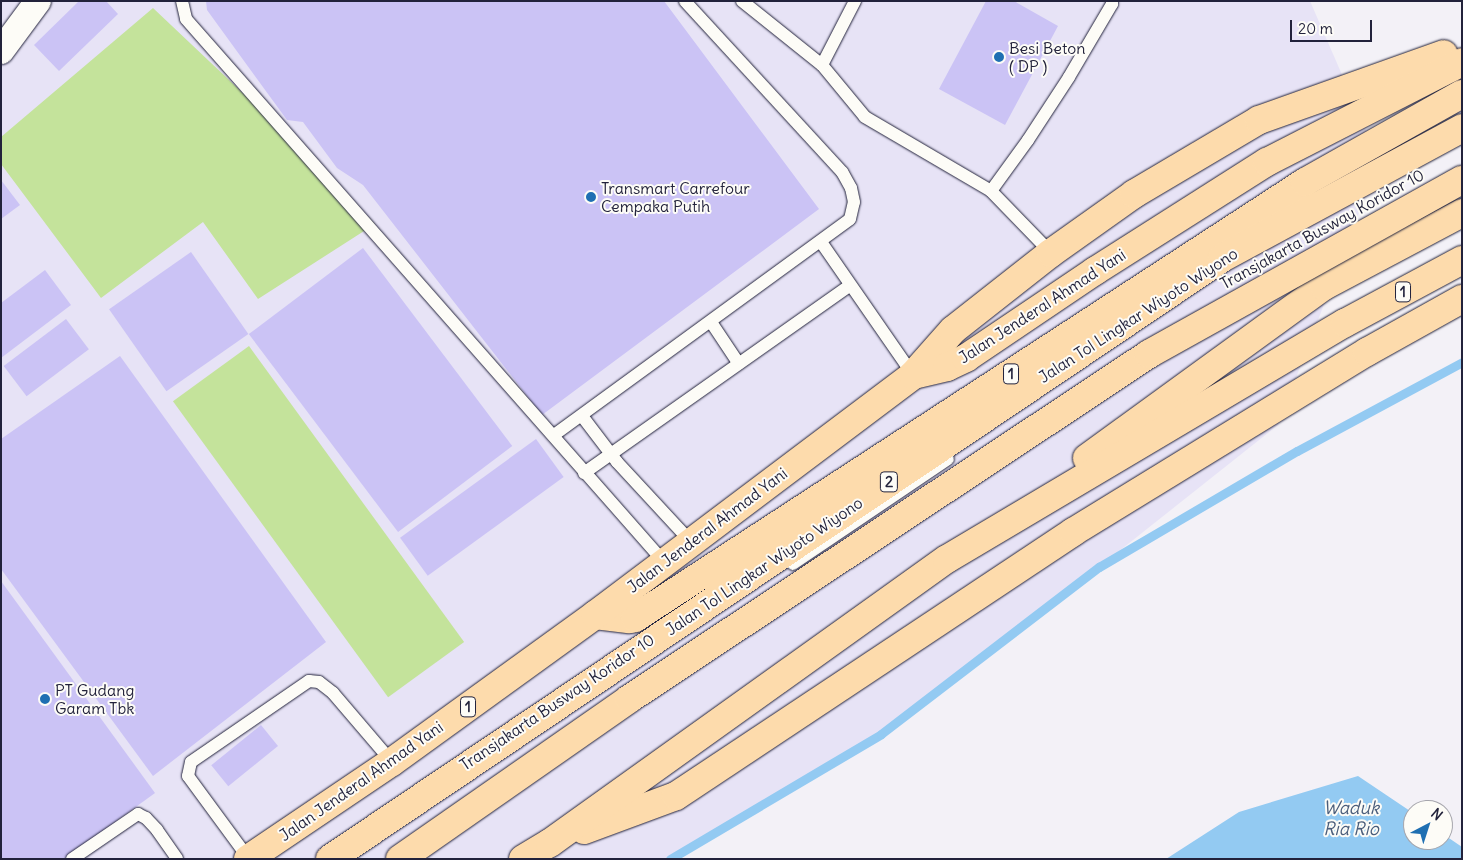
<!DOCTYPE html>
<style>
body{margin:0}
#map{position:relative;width:1463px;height:860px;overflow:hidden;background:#f3f1f7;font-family:Delius,sans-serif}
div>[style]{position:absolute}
.built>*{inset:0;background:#e7e3f6}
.green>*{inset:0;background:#c4e39b;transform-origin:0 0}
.water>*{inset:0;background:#93caf2}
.stream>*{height:9px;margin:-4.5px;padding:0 4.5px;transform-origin:4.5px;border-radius:4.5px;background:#93caf2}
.building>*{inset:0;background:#cbc3f5;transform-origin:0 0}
.roads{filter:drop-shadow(0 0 1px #22223b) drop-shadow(0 0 1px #22223b)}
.service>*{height:12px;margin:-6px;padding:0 6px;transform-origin:6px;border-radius:6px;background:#fdfcf7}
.minor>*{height:26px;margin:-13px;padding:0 13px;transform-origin:13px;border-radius:13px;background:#fdfcf7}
.trunk>*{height:28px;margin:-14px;padding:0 14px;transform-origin:14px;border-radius:14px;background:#fddbac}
.motorway>*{height:28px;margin:-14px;padding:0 14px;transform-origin:14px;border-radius:14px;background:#fddbac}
.bridges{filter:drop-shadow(0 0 1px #22223b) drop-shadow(0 0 1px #22223b)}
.motorway-bridge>*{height:28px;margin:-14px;padding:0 14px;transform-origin:14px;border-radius:14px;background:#fddbac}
.dots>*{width:14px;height:14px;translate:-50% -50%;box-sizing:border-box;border:2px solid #fdfcf7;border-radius:50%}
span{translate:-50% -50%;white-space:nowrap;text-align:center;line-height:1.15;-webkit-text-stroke:4px #fdfcf7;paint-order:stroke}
.shield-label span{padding:1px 4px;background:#fdfcf7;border:1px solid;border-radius:4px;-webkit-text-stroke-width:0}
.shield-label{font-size:15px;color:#22223b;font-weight:700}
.poi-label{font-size:16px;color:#22223b}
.left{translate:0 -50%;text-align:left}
.street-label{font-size:16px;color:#22223b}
.water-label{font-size:18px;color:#4a5d7b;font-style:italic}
.frame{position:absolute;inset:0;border:2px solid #22223b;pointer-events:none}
.north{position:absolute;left:1403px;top:800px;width:50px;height:50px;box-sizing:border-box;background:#fdfcf7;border:1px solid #a5a5ac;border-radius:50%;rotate:40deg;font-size:14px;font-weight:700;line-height:20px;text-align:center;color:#22223b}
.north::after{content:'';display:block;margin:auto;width:18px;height:22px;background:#1f6fb2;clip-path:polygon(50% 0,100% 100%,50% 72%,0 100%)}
.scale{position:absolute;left:1290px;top:20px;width:82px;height:22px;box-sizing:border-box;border:2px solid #22223b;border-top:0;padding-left:6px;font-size:15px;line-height:18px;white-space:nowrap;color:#22223b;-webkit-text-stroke:4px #fdfcf7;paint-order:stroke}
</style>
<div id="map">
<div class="built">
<div style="clip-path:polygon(1px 1px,1310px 1px,1379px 160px,1278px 425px,1099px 567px,881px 734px,670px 859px,1px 859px)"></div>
</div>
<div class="green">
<div style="clip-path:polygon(153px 8px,300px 147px,375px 224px,258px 299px,203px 222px,101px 298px,1px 164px,1px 137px)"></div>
<div style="left:249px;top:346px;width:366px;height:94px;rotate:54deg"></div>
</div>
<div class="water">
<div style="clip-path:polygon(1358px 776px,1413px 813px,1413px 840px,1443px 840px,1443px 834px,1462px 847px,1462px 859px,1166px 859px,1239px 812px)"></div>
</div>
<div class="stream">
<div style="left:670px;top:859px;width:245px;rotate:-30.6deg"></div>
<div style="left:881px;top:734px;width:275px;rotate:-37.5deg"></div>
<div style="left:1099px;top:567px;width:229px;rotate:-30.4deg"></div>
<div style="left:1297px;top:451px;width:187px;rotate:-28.3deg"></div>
</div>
<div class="building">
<div style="clip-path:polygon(79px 1px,106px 1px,118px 14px,59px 71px,34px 45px)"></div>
<div style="clip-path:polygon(206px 1px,664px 1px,819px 209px,542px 415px,363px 185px,337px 168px,303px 122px,287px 120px,207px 10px)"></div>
<div style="clip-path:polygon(986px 1px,1014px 1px,1058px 26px,1005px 125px,939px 89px)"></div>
<div style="clip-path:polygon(1px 180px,20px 205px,1px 219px)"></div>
<div style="left:363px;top:248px;width:248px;height:143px;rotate:53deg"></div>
<div style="left:191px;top:252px;width:100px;height:100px;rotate:55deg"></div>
<div style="clip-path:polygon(45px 270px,71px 305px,1px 358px,1px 303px)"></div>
<div style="left:66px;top:319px;width:38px;height:78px;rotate:53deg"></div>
<div style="clip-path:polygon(120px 356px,326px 642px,153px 776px,1px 569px,1px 439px)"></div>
<div style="left:536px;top:439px;width:47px;height:168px;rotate:54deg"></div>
<div style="clip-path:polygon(1px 581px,155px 793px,64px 859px,1px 859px)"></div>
<div style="left:261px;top:725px;width:27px;height:64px;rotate:51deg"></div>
</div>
<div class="roads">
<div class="service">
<div style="left:182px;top:1px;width:18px;rotate:77deg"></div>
<div style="left:186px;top:19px;width:723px;rotate:48.64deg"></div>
<div style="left:742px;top:1px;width:102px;rotate:38.7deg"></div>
<div style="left:822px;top:65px;width:67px;rotate:50.4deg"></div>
<div style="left:865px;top:117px;width:146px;rotate:30.4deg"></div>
<div style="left:991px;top:191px;width:86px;rotate:45.9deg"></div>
<div style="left:822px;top:65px;width:72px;rotate:-62.7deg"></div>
<div style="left:991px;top:191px;width:63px;rotate:-54deg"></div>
<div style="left:1028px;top:140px;width:75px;rotate:-56.9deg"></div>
<div style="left:1069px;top:77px;width:85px;rotate:-59.5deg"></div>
<div style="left:1112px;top:4px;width:3px;rotate:-90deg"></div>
<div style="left:821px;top:242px;width:162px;rotate:55.3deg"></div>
<div style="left:711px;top:322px;width:50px;rotate:56.3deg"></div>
<div style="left:582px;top:416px;width:58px;rotate:52.7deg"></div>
<div style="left:617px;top:462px;width:109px;rotate:47.2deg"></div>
<div style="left:554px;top:435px;width:366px;rotate:-36.1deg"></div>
<div style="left:850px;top:219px;width:17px;rotate:-77deg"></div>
<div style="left:854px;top:202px;width:14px;rotate:-102deg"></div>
<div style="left:851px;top:188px;width:18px;rotate:-119deg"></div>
<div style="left:842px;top:172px;width:232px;rotate:-132.6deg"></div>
<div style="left:584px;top:473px;width:324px;rotate:-35.2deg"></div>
<div style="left:793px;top:564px;width:187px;rotate:-34.1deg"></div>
<div style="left:72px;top:859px;width:80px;rotate:-34.3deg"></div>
<div style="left:138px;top:814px;width:9px;rotate:27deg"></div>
<div style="left:146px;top:818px;width:16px;rotate:47deg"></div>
<div style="left:157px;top:830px;width:35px;rotate:55deg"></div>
<div style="left:249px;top:859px;width:103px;rotate:-126.3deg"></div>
<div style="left:188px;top:776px;width:14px;rotate:-78deg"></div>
<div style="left:191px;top:762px;width:143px;rotate:-34.5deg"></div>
<div style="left:309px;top:681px;width:10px;rotate:6deg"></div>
<div style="left:319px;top:682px;width:18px;rotate:38deg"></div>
<div style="left:333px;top:693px;width:91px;rotate:49.5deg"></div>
</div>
<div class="minor">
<div style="left:1px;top:51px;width:62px;rotate:-53.5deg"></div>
</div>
<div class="trunk">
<div style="left:913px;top:375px;width:60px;rotate:-48.4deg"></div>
<div style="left:953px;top:330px;width:125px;rotate:-38.2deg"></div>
<div style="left:1051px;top:253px;width:102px;rotate:-35.4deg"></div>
<div style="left:1134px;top:194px;width:145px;rotate:-30.6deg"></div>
<div style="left:1259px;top:120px;width:196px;rotate:-19.6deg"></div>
<div style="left:1087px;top:458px;width:293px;rotate:-36deg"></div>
<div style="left:1324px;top:286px;width:156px;rotate:-27.9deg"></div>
<div style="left:595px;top:615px;width:35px;rotate:7deg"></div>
<div style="left:630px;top:619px;width:5px;rotate:-11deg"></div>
<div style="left:635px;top:618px;width:799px;rotate:-33.05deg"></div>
<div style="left:1305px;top:182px;width:180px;rotate:-29.3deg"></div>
<div style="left:584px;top:830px;width:98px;rotate:-20.3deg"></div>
<div style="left:676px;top:796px;width:477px;rotate:-33.6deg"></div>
<div style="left:1073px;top:532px;width:345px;rotate:-31.5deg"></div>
<div style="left:1367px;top:352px;width:109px;rotate:-29.2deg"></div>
<div style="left:248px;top:859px;width:174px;rotate:-34deg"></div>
<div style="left:392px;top:762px;width:251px;rotate:-35.9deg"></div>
<div style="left:595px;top:615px;width:398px;rotate:-37deg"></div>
<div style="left:913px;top:375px;width:35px;rotate:-13deg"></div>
<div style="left:947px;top:367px;width:21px;rotate:-25deg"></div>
<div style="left:966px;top:358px;width:156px;rotate:-34deg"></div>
<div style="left:1095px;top:271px;width:204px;rotate:-32.4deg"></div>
<div style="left:1267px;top:162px;width:219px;rotate:-27.1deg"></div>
<div style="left:523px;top:859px;width:31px;rotate:-31deg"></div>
<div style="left:550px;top:843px;width:488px;rotate:-35.6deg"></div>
<div style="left:947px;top:559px;width:463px;rotate:-30.7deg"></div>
<div style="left:1345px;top:323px;width:133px;rotate:-28.3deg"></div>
</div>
<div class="motorway">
<div style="left:330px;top:859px;width:1076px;rotate:-33.97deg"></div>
<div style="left:1222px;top:258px;width:273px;rotate:-28.4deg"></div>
</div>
</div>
<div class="bridges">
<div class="motorway-bridge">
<div style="left:400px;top:859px;width:279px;rotate:-34.9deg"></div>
<div style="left:629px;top:699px;width:624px;rotate:-33.56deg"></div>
<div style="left:1149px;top:354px;width:358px;rotate:-29.1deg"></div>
</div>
</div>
<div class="dots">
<div style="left:999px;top:57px;background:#1f6fb2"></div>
<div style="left:591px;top:197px;background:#1f6fb2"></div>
<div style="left:45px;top:699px;background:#1f6fb2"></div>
</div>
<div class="shield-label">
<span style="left:1403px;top:292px">1</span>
<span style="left:1011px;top:374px">1</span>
<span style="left:889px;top:482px">2</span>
<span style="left:468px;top:707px">1</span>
</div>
<div class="poi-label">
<span class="left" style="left:1009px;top:57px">Besi Beton<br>( DP )</span>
<span class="left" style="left:601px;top:197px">Transmart Carrefour<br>Cempaka Putih</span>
<span class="left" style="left:55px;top:699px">PT Gudang<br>Garam Tbk</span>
</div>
<div class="street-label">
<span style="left:1322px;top:229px;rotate:-29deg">Transjakarta Busway Koridor 10</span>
<span style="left:1042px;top:306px;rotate:-33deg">Jalan Jenderal Ahmad Yani</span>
<span style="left:1138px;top:315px;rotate:-33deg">Jalan Tol Lingkar Wiyoto Wiyono</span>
<span style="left:707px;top:530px;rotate:-37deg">Jalan Jenderal Ahmad Yani</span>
<span style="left:764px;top:566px;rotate:-34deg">Jalan Tol Lingkar Wiyoto Wiyono</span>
<span style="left:557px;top:702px;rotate:-34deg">Transjakarta Busway Koridor 10</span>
<span style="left:361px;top:781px;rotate:-35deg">Jalan Jenderal Ahmad Yani</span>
</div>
<div class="water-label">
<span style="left:1351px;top:819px">Waduk<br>Ria Rio</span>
</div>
<div class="frame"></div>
<div class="north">N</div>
<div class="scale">20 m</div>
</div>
